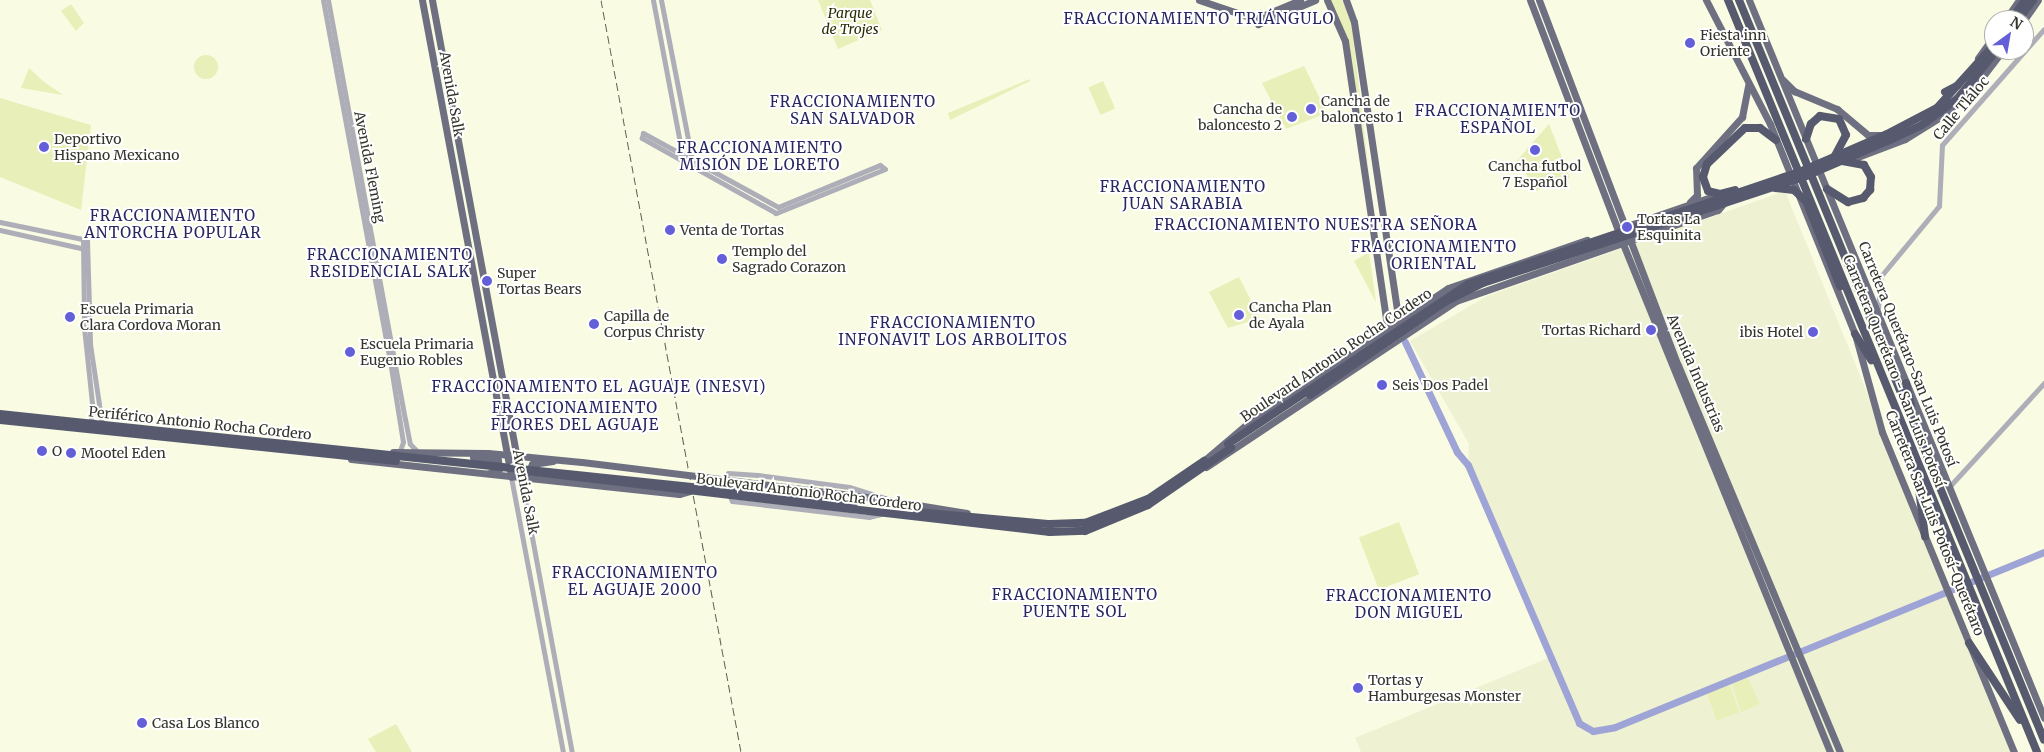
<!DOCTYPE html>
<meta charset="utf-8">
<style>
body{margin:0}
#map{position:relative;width:2044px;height:752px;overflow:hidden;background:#f9fce3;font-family:Merriweather,serif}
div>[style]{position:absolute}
.built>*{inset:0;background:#eef2d2}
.green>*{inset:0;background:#e9efb8;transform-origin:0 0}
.round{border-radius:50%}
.river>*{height:7px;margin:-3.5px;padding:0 3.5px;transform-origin:3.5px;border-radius:3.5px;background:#9fa4d7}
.minor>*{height:5px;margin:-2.5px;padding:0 2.5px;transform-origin:2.5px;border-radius:2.5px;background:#adaeb8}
.major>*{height:7px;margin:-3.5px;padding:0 3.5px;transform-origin:3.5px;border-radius:3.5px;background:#6e7082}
.highway>*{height:8px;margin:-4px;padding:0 4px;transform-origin:4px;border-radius:4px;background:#575a6e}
.rail>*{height:1px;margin-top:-0.5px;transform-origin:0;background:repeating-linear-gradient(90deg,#5d5f52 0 8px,transparent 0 12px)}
.major-bridge>*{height:7px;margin:-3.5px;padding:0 3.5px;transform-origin:3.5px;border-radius:3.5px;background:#6e7082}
.highway-bridge>*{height:8px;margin:-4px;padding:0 4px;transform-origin:4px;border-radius:4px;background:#575a6e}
.dots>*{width:14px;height:14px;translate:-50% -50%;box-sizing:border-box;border:2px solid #fff;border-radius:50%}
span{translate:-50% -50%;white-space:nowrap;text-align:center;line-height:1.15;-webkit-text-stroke:4px #fff;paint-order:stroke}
.park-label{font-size:14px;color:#2a2c00;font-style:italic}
.poi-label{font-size:14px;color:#33352b}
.left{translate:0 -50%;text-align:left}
.right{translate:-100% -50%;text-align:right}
.street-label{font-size:14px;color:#33352b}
.neighbourhood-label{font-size:15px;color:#282761;letter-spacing:1px}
.north{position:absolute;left:1984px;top:10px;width:50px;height:50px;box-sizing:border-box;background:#fff;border:1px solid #adaeaa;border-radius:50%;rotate:32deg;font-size:14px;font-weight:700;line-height:20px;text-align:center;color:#33352b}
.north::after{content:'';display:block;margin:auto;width:18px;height:22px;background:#625fd8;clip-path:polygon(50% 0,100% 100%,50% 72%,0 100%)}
</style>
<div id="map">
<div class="built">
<div style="clip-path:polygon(1785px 191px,2013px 752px,1361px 752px,1355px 738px,1553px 656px,1468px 465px,1469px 444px,1410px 341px,1487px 296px)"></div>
</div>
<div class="green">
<div style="clip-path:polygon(818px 0,870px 0,882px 30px,838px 49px)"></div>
<div style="clip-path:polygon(1330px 0,1342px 0,1351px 19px,1369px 173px,1348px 40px)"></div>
<div style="clip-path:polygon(71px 4px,84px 23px,76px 31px,61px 11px)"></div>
<div class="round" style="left:194px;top:55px;width:24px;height:24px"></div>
<div style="clip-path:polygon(1304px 66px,1327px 113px,1286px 129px,1262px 83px)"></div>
<div style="clip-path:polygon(29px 68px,43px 81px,63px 95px,21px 88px)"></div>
<div style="clip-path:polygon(1030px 79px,1030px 81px,950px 120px,948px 113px)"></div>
<div style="left:1103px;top:81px;width:30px;height:16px;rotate:66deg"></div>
<div style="clip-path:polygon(0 98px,91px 125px,81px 210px,0 177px)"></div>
<div style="clip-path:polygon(1549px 124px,1570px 178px,1533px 192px,1526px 173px,1514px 164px)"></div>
<div style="clip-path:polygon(1369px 252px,1376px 302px,1354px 261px)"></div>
<div style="clip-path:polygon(1239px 277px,1260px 318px,1228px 328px,1209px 292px)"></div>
<div style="left:1399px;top:522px;width:56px;height:43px;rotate:69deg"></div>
<div style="clip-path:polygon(1748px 678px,1760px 704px,1741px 712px,1732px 684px)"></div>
<div style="left:1729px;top:684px;width:30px;height:24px;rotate:70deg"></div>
<div style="clip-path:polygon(396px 724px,412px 752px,376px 752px,368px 739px)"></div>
</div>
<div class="river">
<div style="left:1405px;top:342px;width:122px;rotate:64.7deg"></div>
<div style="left:1457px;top:452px;width:17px;rotate:50deg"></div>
<div style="left:1468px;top:465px;width:281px;rotate:66.7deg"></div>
<div style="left:1579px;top:723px;width:16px;rotate:30deg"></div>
<div style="left:1593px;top:731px;width:22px;rotate:-10deg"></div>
<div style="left:1615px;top:727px;width:463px;rotate:-22.2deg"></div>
</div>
<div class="minor">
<div style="left:323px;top:0;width:367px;rotate:79.5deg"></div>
<div style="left:390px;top:361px;width:82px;rotate:80.9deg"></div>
<div style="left:403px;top:442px;width:12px;rotate:110deg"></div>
<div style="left:328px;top:0;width:426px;rotate:79.6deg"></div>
<div style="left:405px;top:419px;width:25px;rotate:79deg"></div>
<div style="left:410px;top:444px;width:11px;rotate:45deg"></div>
<div style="left:653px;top:0;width:157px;rotate:79.3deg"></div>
<div style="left:661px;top:0;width:163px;rotate:79deg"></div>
<div style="left:643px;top:133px;width:154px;rotate:28.7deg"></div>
<div style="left:778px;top:207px;width:110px;rotate:-22.4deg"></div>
<div style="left:880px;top:165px;width:6px;rotate:39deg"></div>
<div style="left:885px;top:169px;width:118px;rotate:158deg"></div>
<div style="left:776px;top:213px;width:154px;rotate:-150.8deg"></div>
<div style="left:642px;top:138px;width:5px;rotate:-79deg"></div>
<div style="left:0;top:222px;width:89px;rotate:11.7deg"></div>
<div style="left:87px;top:240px;width:104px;rotate:88.3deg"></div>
<div style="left:90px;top:344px;width:81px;rotate:81.5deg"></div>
<div style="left:0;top:230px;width:87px;rotate:12.6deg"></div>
<div style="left:83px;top:240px;width:87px;rotate:89.3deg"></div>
<div style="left:84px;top:327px;width:85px;rotate:84deg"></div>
<div style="left:93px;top:412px;width:11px;rotate:105deg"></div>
<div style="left:1878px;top:308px;width:32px;rotate:-85deg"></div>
<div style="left:1881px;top:276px;width:91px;rotate:-50.4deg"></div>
<div style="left:1939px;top:206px;width:61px;rotate:-87.2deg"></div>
<div style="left:1942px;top:145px;width:154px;rotate:-48.7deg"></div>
<div style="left:511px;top:477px;width:280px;rotate:79.3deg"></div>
<div style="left:521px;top:478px;width:279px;rotate:79.5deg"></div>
<div style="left:1949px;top:487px;width:141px;rotate:-47.6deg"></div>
<div style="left:881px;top:514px;width:12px;rotate:166deg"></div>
<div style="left:869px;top:517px;width:138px;rotate:-173.3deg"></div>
<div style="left:732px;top:501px;width:21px;rotate:-115deg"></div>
<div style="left:723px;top:482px;width:10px;rotate:-61deg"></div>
<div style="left:728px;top:473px;width:30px;rotate:4deg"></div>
<div style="left:758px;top:475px;width:92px;rotate:7.5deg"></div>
<div style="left:849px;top:487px;width:37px;rotate:17deg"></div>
</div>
<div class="major">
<div style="left:422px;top:0;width:485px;rotate:79.4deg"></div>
<div style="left:432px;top:0;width:486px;rotate:79.5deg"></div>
<div style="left:1199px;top:0;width:59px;rotate:18.7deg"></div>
<div style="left:1255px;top:19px;width:6px;rotate:59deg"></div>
<div style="left:1258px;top:24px;width:62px;rotate:-22.8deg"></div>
<div style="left:1327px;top:0;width:45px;rotate:66.3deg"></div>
<div style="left:1345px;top:41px;width:294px;rotate:81.6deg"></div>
<div style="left:1346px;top:0;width:23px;rotate:70deg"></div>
<div style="left:1354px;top:22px;width:304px;rotate:81.5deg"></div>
<div style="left:1530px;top:0;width:261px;rotate:69.1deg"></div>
<div style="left:1623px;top:244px;width:549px;rotate:67.83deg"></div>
<div style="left:1539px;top:0;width:391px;rotate:69.2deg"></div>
<div style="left:1678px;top:365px;width:420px;rotate:67.3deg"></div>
<div style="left:1706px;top:0;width:140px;rotate:62.7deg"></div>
<div style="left:1770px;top:124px;width:227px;rotate:68deg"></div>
<div style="left:1855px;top:334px;width:102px;rotate:74.6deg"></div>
<div style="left:1882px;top:432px;width:346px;rotate:67.6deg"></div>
<div style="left:1749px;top:0;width:776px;rotate:67.66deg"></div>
<div style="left:1255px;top:19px;width:49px;rotate:-22.9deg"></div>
<div style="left:2005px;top:20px;width:24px;rotate:-55deg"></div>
<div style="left:2024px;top:20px;width:24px;rotate:-55deg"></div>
<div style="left:1978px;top:58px;width:27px;rotate:-54deg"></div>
<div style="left:1783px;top:80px;width:16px;rotate:45deg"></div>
<div style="left:1794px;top:91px;width:47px;rotate:22.7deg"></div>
<div style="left:1837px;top:109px;width:40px;rotate:40deg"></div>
<div style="left:1868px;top:135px;width:14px"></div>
<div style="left:1855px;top:158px;width:53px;rotate:-20.8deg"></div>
<div style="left:1905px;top:139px;width:44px;rotate:-31.9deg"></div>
<div style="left:1942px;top:116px;width:43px;rotate:-41.2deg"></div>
<div style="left:1974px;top:88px;width:48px;rotate:-52.7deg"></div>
<div style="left:1690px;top:202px;width:10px;rotate:-45deg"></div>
<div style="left:1697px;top:195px;width:27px;rotate:-92deg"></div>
<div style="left:1696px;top:168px;width:69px;rotate:-48deg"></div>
<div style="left:1742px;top:117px;width:32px;rotate:-79deg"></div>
<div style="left:1621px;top:228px;width:105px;rotate:-19deg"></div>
<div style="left:393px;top:452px;width:95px;rotate:0.6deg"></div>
<div style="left:488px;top:453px;width:94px;rotate:5.5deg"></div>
<div style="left:473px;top:457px;width:25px;rotate:7deg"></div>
<div style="left:498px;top:460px;width:9px;rotate:84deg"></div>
<div style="left:499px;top:469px;width:11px;rotate:158deg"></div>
<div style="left:351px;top:459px;width:330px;rotate:6.1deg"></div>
<div style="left:679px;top:494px;width:11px;rotate:-15deg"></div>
<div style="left:1200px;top:464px;width:63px;rotate:-40.5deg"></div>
<div style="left:1248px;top:423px;width:241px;rotate:-34deg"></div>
<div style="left:1448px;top:288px;width:147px;rotate:-19.1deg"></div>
<div style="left:1206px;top:467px;width:300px;rotate:-33.6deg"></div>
<div style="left:1456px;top:301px;width:277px;rotate:-19.2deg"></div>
<div style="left:1718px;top:210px;width:8px;rotate:-50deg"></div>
<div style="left:527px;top:474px;width:11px;rotate:-63deg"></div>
<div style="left:532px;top:464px;width:21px;rotate:-8deg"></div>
<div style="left:875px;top:498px;width:93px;rotate:9.3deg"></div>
</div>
<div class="highway">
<div style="left:1728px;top:0;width:813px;rotate:67.66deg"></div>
<div style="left:1739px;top:0;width:800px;rotate:67.6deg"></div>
<div style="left:2011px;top:20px;width:24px;rotate:-55deg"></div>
<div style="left:2018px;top:20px;width:25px;rotate:-53deg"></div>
<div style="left:1945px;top:92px;width:13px;rotate:-27deg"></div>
<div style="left:1887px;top:134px;width:56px;rotate:-27.5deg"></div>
<div style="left:1937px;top:108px;width:85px;rotate:-47.9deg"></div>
<div style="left:1806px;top:139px;width:16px;rotate:-72deg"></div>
<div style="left:1811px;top:124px;width:12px;rotate:-42deg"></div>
<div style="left:1820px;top:116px;width:19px;rotate:9deg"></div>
<div style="left:1839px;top:119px;width:17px;rotate:66deg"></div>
<div style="left:1846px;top:135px;width:24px;rotate:118deg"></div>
<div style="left:1890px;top:140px;width:35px;rotate:-25deg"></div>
<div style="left:1922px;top:125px;width:44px;rotate:-36.6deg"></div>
<div style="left:1957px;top:99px;width:63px;rotate:-50.8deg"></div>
<div style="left:1827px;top:189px;width:25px;rotate:32deg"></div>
<div style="left:1848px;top:202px;width:16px;rotate:-15deg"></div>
<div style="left:1863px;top:198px;width:11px;rotate:-49deg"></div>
<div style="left:1870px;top:190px;width:13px;rotate:-86deg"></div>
<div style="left:1871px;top:177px;width:14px;rotate:-120deg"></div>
<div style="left:1864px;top:165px;width:22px;rotate:-170deg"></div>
<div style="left:1735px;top:190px;width:16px;rotate:165deg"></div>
<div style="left:1720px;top:194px;width:12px;rotate:-166deg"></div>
<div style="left:1708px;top:191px;width:15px;rotate:-110deg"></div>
<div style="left:1703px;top:177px;width:14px;rotate:-73deg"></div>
<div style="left:1707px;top:164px;width:52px;rotate:-43.5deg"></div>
<div style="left:1745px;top:128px;width:15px"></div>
<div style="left:1760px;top:128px;width:20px;rotate:37deg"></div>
<div style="left:1855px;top:334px;width:31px;rotate:58deg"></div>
<div style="left:1906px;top:383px;width:23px;rotate:77deg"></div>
<div style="left:0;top:414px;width:399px;rotate:6deg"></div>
<div style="left:0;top:420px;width:398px;rotate:5.9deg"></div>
<div style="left:1916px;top:466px;width:71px;rotate:82.7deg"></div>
<div style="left:851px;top:509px;width:200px;rotate:6.6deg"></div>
<div style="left:1050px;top:532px;width:35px;rotate:-2deg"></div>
<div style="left:1085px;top:531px;width:68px;rotate:-22.4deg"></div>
<div style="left:1148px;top:505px;width:101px;rotate:-34.5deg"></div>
<div style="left:917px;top:512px;width:134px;rotate:5.2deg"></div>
<div style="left:1050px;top:524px;width:35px;rotate:-2deg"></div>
<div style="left:1085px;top:523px;width:67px;rotate:-20.9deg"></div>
<div style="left:1148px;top:499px;width:68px;rotate:-34.2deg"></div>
<div style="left:1969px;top:643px;width:92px;rotate:56.5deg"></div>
</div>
<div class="rail">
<div style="left:601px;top:0;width:765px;rotate:79.45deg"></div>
</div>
<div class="major-bridge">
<div style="left:582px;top:462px;width:295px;rotate:7deg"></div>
</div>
<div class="highway-bridge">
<div style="left:1775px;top:188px;width:19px;rotate:6deg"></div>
<div style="left:1794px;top:190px;width:16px;rotate:43deg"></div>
<div style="left:1806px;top:201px;width:92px;rotate:68.2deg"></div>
<div style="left:1310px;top:395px;width:164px;rotate:-34.6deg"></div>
<div style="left:1445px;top:302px;width:42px;rotate:-26.6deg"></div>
<div style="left:1483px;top:283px;width:340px;rotate:-18.3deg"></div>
<div style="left:1806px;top:176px;width:91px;rotate:-23.2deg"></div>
<div style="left:1228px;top:444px;width:288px;rotate:-33.7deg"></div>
<div style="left:1468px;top:284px;width:355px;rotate:-18.7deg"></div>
<div style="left:1804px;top:170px;width:90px;rotate:-23.4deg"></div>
<div style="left:397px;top:456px;width:459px;rotate:6deg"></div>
<div style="left:526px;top:471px;width:327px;rotate:6.7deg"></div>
</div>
<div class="dots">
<div style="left:1690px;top:43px;background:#625fd8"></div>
<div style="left:1311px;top:109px;background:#625fd8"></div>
<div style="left:1292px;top:117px;background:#625fd8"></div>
<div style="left:44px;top:147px;background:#625fd8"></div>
<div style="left:1535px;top:150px;background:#625fd8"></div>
<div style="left:1627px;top:227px;background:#625fd8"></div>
<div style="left:670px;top:230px;background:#625fd8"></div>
<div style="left:722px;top:259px;background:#625fd8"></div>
<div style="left:487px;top:281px;background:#625fd8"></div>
<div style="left:1239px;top:315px;background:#625fd8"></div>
<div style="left:70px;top:317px;background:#625fd8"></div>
<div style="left:594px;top:324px;background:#625fd8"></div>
<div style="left:1651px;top:330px;background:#625fd8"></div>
<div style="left:1813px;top:332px;background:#625fd8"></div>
<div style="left:350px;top:352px;background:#625fd8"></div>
<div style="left:1382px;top:385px;background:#625fd8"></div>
<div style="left:42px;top:451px;background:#625fd8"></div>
<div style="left:71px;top:453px;background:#625fd8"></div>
<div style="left:1358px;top:688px;background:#625fd8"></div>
<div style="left:142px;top:723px;background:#625fd8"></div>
</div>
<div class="park-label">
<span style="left:850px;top:21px">Parque<br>de Trojes</span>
</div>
<div class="poi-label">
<span class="left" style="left:1700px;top:43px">Fiesta inn<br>Oriente</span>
<span class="left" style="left:1321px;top:109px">Cancha de<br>baloncesto 1</span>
<span class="right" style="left:1282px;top:117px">Cancha de<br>baloncesto 2</span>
<span class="left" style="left:54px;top:147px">Deportivo<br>Hispano Mexicano</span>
<span style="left:1535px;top:174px">Cancha futbol<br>7 Español</span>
<span class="left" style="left:1637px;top:227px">Tortas La<br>Esquinita</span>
<span class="left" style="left:680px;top:230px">Venta de Tortas</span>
<span class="left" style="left:732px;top:259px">Templo del<br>Sagrado Corazon</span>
<span class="left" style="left:497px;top:281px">Super<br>Tortas Bears</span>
<span class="left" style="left:1249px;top:315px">Cancha Plan<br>de Ayala</span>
<span class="left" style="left:80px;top:317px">Escuela Primaria<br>Clara Cordova Moran</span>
<span class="left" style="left:604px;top:324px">Capilla de<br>Corpus Christy</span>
<span class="right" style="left:1641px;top:330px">Tortas Richard</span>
<span class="right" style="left:1803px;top:332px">ibis Hotel</span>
<span class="left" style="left:360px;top:352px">Escuela Primaria<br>Eugenio Robles</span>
<span class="left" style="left:1392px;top:385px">Seis Dos Padel</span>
<span class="left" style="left:52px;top:451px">O</span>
<span class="left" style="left:81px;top:453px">Mootel Eden</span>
<span class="left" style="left:1368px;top:688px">Tortas y<br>Hamburgesas Monster</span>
<span class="left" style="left:152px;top:723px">Casa Los Blanco</span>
</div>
<div class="street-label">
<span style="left:452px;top:94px;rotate:80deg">Avenida Salk</span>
<span style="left:1961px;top:108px;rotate:-50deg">Calle Tláloc</span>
<span style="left:370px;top:167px;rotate:79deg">Avenida Fleming</span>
<span style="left:1908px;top:354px;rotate:68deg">Carretera Querétaro-San Luis Potosí</span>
<span style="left:1336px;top:355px;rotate:-34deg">Boulevard Antonio Rocha Cordero</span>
<span style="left:1894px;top:371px;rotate:68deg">Carretera Querétaro - San Luis Potosí</span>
<span style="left:1696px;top:373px;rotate:67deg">Avenida Industrias</span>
<span style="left:200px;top:423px;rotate:6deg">Periférico Antonio Rocha Cordero</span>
<span style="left:526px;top:492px;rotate:79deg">Avenida Salk</span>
<span style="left:809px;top:492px;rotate:7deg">Boulevard Antonio Rocha Cordero</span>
<span style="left:1935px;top:523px;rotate:68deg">Carretera San Luis Potosí-Querétaro</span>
</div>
<div class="neighbourhood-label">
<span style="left:1199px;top:19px">FRACCIONAMIENTO TRIÁNGULO</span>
<span style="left:853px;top:110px">FRACCIONAMIENTO<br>SAN SALVADOR</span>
<span style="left:1498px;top:119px">FRACCIONAMIENTO<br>ESPAÑOL</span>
<span style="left:760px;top:156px">FRACCIONAMIENTO<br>MISIÓN DE LORETO</span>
<span style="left:1183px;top:195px">FRACCIONAMIENTO<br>JUAN SARABIA</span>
<span style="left:173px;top:224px">FRACCIONAMIENTO<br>ANTORCHA POPULAR</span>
<span style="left:1316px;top:225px">FRACCIONAMIENTO NUESTRA SEÑORA</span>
<span style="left:1434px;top:255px">FRACCIONAMIENTO<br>ORIENTAL</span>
<span style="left:390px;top:263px">FRACCIONAMIENTO<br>RESIDENCIAL SALK</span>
<span style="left:953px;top:331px">FRACCIONAMIENTO<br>INFONAVIT LOS ARBOLITOS</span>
<span style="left:599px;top:387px">FRACCIONAMIENTO EL AGUAJE (INESVI)</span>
<span style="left:575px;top:416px">FRACCIONAMIENTO<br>FLORES DEL AGUAJE</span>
<span style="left:635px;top:581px">FRACCIONAMIENTO<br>EL AGUAJE 2000</span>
<span style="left:1075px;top:603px">FRACCIONAMIENTO<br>PUENTE SOL</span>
<span style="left:1409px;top:604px">FRACCIONAMIENTO<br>DON MIGUEL</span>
</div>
<div class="north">N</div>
</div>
